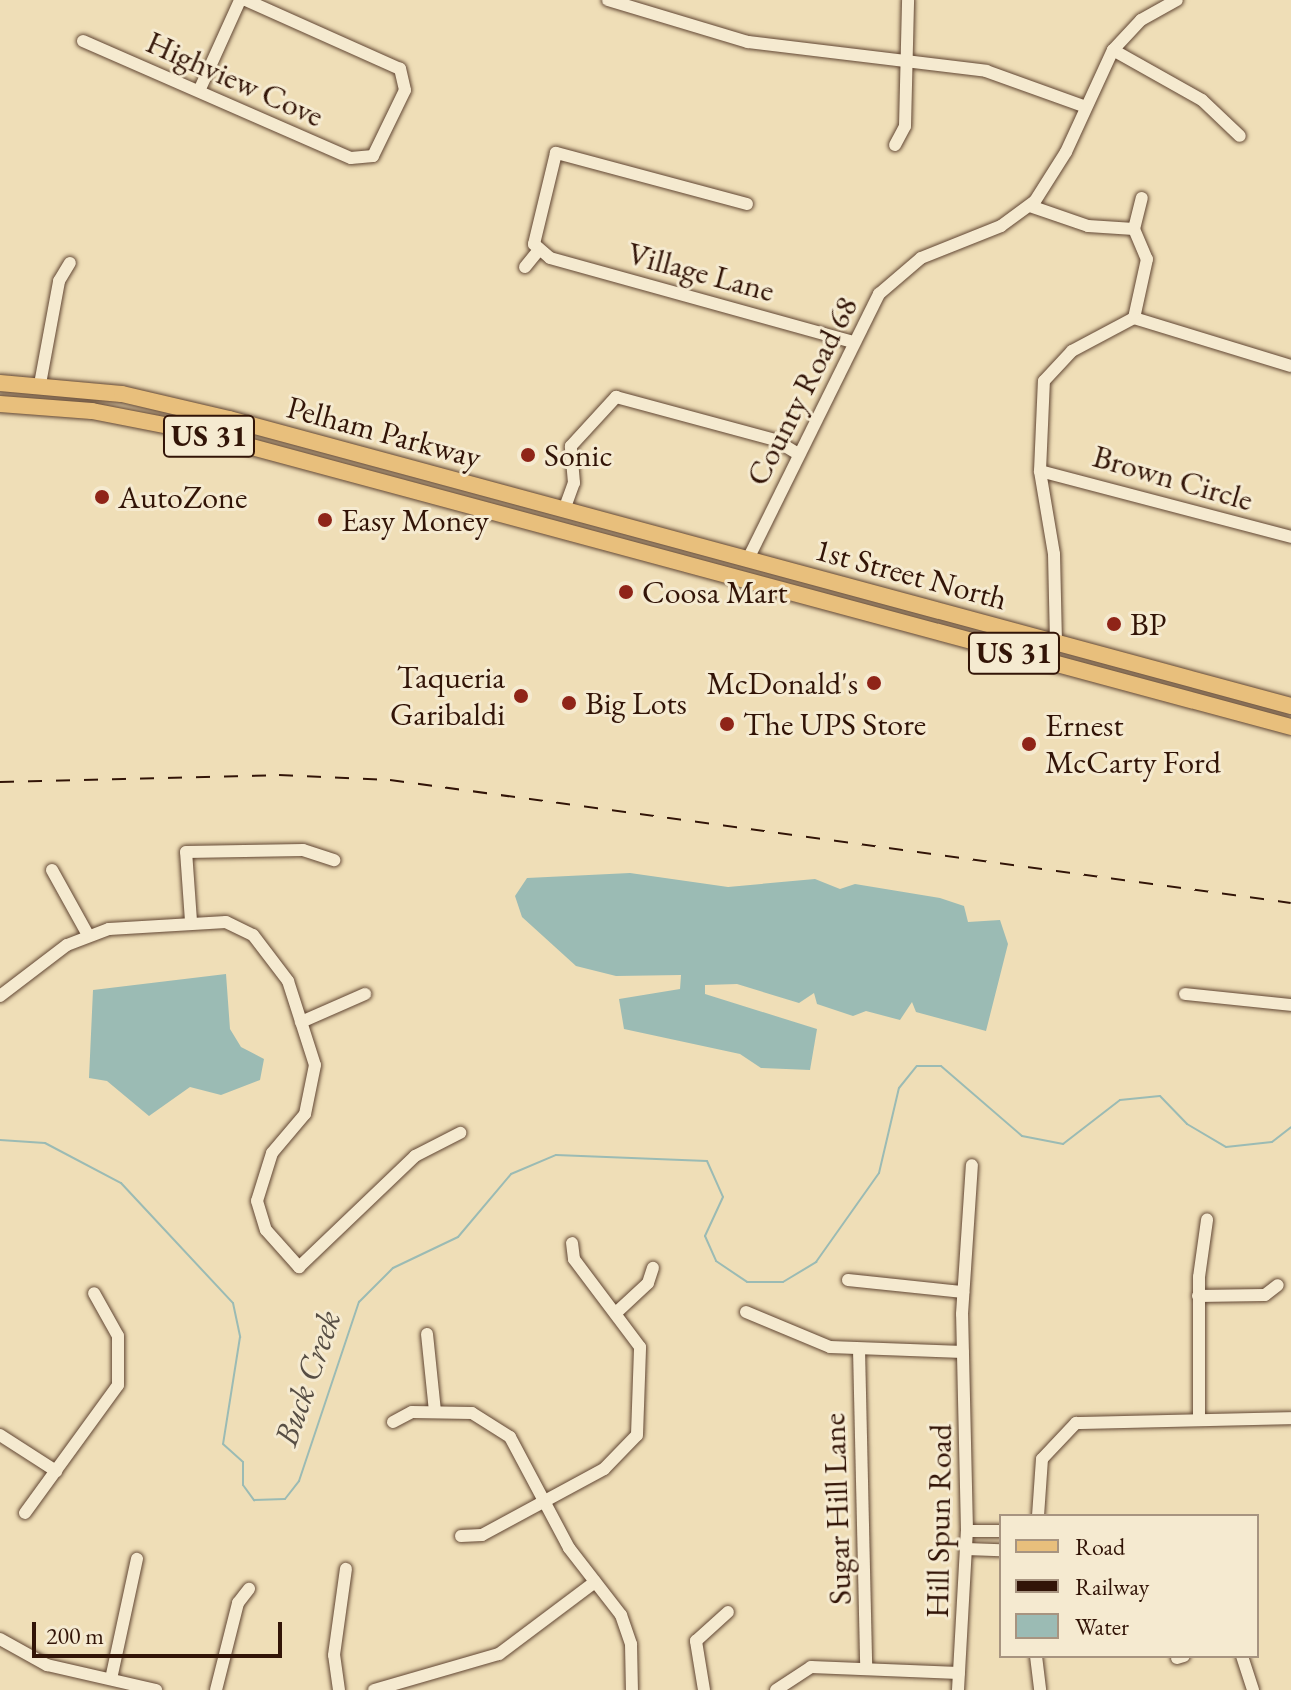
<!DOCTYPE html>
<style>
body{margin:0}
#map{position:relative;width:1291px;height:1690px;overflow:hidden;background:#efdeb7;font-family:"EB Garamond",serif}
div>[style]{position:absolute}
.water>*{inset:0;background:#9bbbb4}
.stream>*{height:2px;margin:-1px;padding:0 1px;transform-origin:1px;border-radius:1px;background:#9bbbb4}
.roads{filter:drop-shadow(0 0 2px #614633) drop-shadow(0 0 2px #614633)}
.minor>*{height:12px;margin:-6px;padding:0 6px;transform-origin:6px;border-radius:6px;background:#f5ead0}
.major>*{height:16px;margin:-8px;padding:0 8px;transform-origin:8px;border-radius:8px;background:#e8bf7c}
.rail>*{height:2px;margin-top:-1px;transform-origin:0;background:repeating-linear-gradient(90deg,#321407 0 14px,transparent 0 28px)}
.dots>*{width:22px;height:22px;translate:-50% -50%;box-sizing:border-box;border:4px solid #f5ead0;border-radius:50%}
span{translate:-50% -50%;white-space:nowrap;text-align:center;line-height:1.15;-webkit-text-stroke:6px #f5ead0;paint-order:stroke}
.shield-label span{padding:2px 6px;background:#f5ead0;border:2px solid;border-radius:6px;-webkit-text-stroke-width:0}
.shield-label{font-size:30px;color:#321407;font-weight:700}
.street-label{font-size:32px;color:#321407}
.poi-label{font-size:32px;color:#321407}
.left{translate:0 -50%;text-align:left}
.right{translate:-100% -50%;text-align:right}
.water-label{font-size:34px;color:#574e44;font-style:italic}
.legend{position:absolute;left:999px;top:1514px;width:260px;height:144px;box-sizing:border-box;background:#f5ead0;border:2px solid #a79480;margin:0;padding:10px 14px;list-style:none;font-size:24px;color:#321407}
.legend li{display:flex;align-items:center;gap:16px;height:40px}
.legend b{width:40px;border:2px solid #a79480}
.scale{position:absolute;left:32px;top:1622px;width:250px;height:36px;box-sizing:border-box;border:4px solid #321407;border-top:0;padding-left:10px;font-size:24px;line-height:28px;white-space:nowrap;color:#321407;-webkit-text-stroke:6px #f5ead0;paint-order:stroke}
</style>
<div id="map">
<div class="water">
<div style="clip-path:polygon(630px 873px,728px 887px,815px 879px,840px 889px,855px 884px,940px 898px,964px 906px,968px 922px,1000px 920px,1008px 944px,986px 1031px,916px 1012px,912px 1002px,900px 1020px,866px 1011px,853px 1016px,817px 1004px,814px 993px,799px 1003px,737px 984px,705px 985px,705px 994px,817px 1029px,810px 1070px,761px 1068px,740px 1054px,624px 1029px,619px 999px,680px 989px,681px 975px,616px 976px,576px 966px,522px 917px,515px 896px,527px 878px)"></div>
<div style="clip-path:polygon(226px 974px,230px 1029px,241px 1047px,264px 1059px,260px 1080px,221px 1095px,190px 1087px,149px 1116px,107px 1081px,89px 1078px,93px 990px)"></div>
</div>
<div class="stream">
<div style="left:0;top:1140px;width:45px;rotate:3.8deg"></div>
<div style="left:45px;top:1143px;width:86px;rotate:27.8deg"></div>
<div style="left:121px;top:1183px;width:164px;rotate:47deg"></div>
<div style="left:233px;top:1303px;width:35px;rotate:78deg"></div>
<div style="left:240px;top:1337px;width:108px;rotate:99deg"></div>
<div style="left:223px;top:1444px;width:27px;rotate:42deg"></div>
<div style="left:243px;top:1462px;width:23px;rotate:90deg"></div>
<div style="left:243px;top:1485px;width:19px;rotate:54deg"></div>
<div style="left:254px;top:1500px;width:31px;rotate:-2deg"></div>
<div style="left:285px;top:1499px;width:23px;rotate:-52deg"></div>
<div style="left:299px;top:1481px;width:189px;rotate:-71.5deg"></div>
<div style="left:359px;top:1302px;width:48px;rotate:-45deg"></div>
<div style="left:393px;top:1268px;width:72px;rotate:-25.5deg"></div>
<div style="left:458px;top:1237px;width:82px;rotate:-49.9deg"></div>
<div style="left:511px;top:1174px;width:49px;rotate:-22.9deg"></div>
<div style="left:556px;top:1155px;width:151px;rotate:2.3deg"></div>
<div style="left:707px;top:1161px;width:39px;rotate:66deg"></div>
<div style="left:723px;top:1197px;width:43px;rotate:114.8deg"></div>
<div style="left:705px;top:1236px;width:27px;rotate:66deg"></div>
<div style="left:716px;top:1261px;width:37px;rotate:34deg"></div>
<div style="left:747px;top:1282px;width:36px"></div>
<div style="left:783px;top:1282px;width:39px;rotate:-31deg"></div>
<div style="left:816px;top:1262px;width:109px;rotate:-54.7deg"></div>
<div style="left:879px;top:1173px;width:87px;rotate:-76.8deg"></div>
<div style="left:899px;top:1088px;width:28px;rotate:-51deg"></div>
<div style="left:917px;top:1066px;width:24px"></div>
<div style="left:941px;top:1066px;width:107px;rotate:40.8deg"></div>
<div style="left:1022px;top:1136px;width:42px;rotate:11deg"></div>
<div style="left:1063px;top:1144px;width:72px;rotate:-37.7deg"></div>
<div style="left:1120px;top:1100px;width:40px;rotate:-5.7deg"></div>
<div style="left:1160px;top:1096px;width:39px;rotate:46deg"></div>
<div style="left:1187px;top:1124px;width:45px;rotate:30.5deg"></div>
<div style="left:1226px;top:1147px;width:46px;rotate:-6.2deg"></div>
<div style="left:1272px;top:1142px;width:24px;rotate:-38deg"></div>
</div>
<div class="roads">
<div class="minor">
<div style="left:608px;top:0;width:146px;rotate:16.7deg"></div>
<div style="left:748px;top:42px;width:240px;rotate:6.9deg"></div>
<div style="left:986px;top:71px;width:106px;rotate:19.8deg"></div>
<div style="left:83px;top:41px;width:292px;rotate:23.6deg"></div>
<div style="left:351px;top:158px;width:22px;rotate:-5deg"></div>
<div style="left:373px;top:156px;width:73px;rotate:-64.1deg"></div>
<div style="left:405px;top:90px;width:22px;rotate:-103deg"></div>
<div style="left:400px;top:69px;width:169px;rotate:-155.9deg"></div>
<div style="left:1113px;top:50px;width:102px;rotate:29.3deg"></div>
<div style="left:1202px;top:100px;width:52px;rotate:43.5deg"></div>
<div style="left:199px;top:91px;width:100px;rotate:-65.7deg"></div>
<div style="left:895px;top:145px;width:21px;rotate:-62deg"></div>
<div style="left:905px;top:126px;width:126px;rotate:-88.6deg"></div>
<div style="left:747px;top:204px;width:198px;rotate:-165deg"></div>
<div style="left:556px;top:153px;width:94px;rotate:103.6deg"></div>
<div style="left:534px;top:244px;width:21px;rotate:41deg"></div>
<div style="left:550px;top:258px;width:313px;rotate:15.5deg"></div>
<div style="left:1030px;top:206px;width:61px;rotate:19deg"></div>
<div style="left:1088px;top:226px;width:46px;rotate:3.7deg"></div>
<div style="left:1134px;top:229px;width:33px;rotate:67deg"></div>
<div style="left:1147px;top:259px;width:60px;rotate:102.4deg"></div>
<div style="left:1134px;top:229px;width:32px;rotate:-76deg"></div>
<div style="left:525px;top:267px;width:21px;rotate:-51deg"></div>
<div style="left:1134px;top:318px;width:164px;rotate:17deg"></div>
<div style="left:40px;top:384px;width:105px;rotate:-79.5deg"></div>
<div style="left:59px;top:281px;width:21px;rotate:-59deg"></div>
<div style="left:1040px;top:471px;width:260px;rotate:14.7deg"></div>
<div style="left:564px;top:510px;width:29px;rotate:-70deg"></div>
<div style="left:574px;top:483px;width:37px;rotate:-95deg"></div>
<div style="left:571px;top:446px;width:67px;rotate:-47.4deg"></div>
<div style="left:616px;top:397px;width:165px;rotate:15.1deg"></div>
<div style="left:775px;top:440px;width:27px;rotate:31deg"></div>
<div style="left:748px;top:559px;width:296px;rotate:-63.7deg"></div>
<div style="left:879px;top:294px;width:55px;rotate:-40.6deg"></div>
<div style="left:921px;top:258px;width:86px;rotate:-21.8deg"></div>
<div style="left:1001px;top:226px;width:42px;rotate:-36.3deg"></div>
<div style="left:1035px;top:201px;width:58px;rotate:-57.7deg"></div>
<div style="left:1066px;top:152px;width:112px;rotate:-65.3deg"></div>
<div style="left:1113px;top:50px;width:41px;rotate:-47deg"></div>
<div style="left:1141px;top:20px;width:41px;rotate:-29.1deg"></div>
<div style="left:1056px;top:642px;width:88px;rotate:-91.3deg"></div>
<div style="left:1054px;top:554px;width:84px;rotate:-99.6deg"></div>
<div style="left:1040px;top:471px;width:90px;rotate:-87.5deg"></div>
<div style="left:1044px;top:381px;width:41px;rotate:-47deg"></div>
<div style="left:1072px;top:351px;width:70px;rotate:-28deg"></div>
<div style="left:52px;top:870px;width:74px;rotate:61deg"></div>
<div style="left:191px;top:921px;width:69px;rotate:-94.1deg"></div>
<div style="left:186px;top:852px;width:117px;rotate:-1deg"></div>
<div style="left:303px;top:850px;width:33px;rotate:18deg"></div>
<div style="left:1185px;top:994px;width:107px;rotate:5.9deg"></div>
<div style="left:0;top:996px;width:84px;rotate:-37.3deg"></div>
<div style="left:67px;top:945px;width:45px;rotate:-20.9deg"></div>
<div style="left:109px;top:929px;width:117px;rotate:-3.4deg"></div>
<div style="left:226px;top:922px;width:30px;rotate:26deg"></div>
<div style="left:253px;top:935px;width:58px;rotate:52.7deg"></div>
<div style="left:288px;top:981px;width:88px;rotate:72.2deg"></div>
<div style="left:315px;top:1065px;width:50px;rotate:101.5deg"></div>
<div style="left:305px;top:1114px;width:51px;rotate:130.2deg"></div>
<div style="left:272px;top:1153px;width:50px;rotate:107.4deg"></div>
<div style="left:257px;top:1201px;width:30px;rotate:73deg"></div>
<div style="left:266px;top:1230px;width:50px;rotate:48.3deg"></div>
<div style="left:299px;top:1267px;width:161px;rotate:-43.7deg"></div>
<div style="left:415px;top:1156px;width:51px;rotate:-27.1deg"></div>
<div style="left:301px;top:1022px;width:70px;rotate:-23.6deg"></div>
<div style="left:848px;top:1280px;width:116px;rotate:6deg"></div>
<div style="left:1198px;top:1296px;width:67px;rotate:-0.9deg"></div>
<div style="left:1265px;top:1295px;width:16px;rotate:-38deg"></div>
<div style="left:618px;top:1311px;width:41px;rotate:-43deg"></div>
<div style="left:648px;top:1283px;width:16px;rotate:-72deg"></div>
<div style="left:746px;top:1312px;width:91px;rotate:22.6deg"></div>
<div style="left:830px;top:1347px;width:133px;rotate:2.2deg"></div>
<div style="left:427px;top:1334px;width:77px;rotate:84.1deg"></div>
<div style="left:859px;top:1349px;width:318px;rotate:88.7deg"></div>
<div style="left:1199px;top:1417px;width:140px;rotate:-90deg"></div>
<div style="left:1199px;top:1277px;width:58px;rotate:-82deg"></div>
<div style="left:393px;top:1422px;width:21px;rotate:-28deg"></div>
<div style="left:412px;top:1412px;width:60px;rotate:1deg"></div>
<div style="left:472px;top:1413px;width:45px;rotate:32.3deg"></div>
<div style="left:510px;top:1437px;width:126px;rotate:62deg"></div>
<div style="left:569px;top:1548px;width:85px;rotate:52.2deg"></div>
<div style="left:621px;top:1615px;width:31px;rotate:71deg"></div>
<div style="left:631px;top:1644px;width:46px;rotate:88.8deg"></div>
<div style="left:0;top:1435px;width:67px;rotate:32.7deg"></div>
<div style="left:25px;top:1513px;width:158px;rotate:-54deg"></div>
<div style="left:118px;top:1385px;width:49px;rotate:-90deg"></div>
<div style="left:118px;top:1336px;width:49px;rotate:-119.2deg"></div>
<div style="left:1038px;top:1516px;width:57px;rotate:-86deg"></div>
<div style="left:1042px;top:1459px;width:50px;rotate:-46.6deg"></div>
<div style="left:1076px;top:1423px;width:215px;rotate:-1.3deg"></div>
<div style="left:967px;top:1531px;width:34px"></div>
<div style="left:461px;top:1536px;width:21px;rotate:-3deg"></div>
<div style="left:482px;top:1535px;width:139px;rotate:-28.4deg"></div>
<div style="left:604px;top:1469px;width:47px;rotate:-45.9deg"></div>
<div style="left:637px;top:1435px;width:88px;rotate:-88deg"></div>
<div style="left:640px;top:1347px;width:110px;rotate:-126.9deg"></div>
<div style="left:574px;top:1259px;width:16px;rotate:-97deg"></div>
<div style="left:966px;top:1549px;width:35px;rotate:2deg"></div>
<div style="left:0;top:1639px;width:54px;rotate:29deg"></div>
<div style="left:47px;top:1665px;width:112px;rotate:12.9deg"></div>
<div style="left:1036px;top:1656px;width:34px;rotate:83deg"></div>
<div style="left:1242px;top:1656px;width:36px;rotate:72deg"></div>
<div style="left:1177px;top:1658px;width:7px;rotate:-16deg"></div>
<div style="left:111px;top:1679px;width:123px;rotate:-77.8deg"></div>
<div style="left:216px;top:1690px;width:90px;rotate:-75.8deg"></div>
<div style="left:238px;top:1603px;width:18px;rotate:-52deg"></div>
<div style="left:339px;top:1690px;width:35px;rotate:-98deg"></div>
<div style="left:334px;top:1655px;width:87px;rotate:-82.1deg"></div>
<div style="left:374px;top:1690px;width:130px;rotate:-16.1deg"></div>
<div style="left:499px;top:1654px;width:120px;rotate:-36.9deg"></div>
<div style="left:704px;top:1690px;width:50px;rotate:-99.3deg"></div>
<div style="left:696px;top:1641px;width:43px;rotate:-42.2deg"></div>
<div style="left:776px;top:1690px;width:42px;rotate:-33.3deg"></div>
<div style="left:811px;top:1667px;width:148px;rotate:2.3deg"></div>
<div style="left:958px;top:1690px;width:159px;rotate:-86.8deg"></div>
<div style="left:967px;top:1531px;width:217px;rotate:-91.3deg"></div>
<div style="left:962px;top:1314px;width:149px;rotate:-86.2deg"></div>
</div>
<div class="major">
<div style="left:0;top:383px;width:122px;rotate:5.2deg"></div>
<div style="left:122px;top:394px;width:110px;rotate:13.2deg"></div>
<div style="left:229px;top:419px;width:1100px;rotate:15.12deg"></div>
<div style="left:0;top:404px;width:92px;rotate:4.4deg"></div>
<div style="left:92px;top:411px;width:95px;rotate:11deg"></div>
<div style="left:185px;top:429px;width:1145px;rotate:15.08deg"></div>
</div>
</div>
<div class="rail">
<div style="left:0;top:782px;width:279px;rotate:-1.4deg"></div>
<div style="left:279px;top:775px;width:111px;rotate:2.6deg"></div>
<div style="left:390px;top:780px;width:909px;rotate:7.77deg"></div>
</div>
<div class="dots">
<div style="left:528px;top:455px;background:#8f2418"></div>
<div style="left:102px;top:497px;background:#8f2418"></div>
<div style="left:325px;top:520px;background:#8f2418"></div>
<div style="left:626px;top:592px;background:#8f2418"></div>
<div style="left:1114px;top:624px;background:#8f2418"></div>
<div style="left:874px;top:683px;background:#8f2418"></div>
<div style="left:521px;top:696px;background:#8f2418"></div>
<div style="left:569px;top:703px;background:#8f2418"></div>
<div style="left:727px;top:724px;background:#8f2418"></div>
<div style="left:1029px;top:744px;background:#8f2418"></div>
</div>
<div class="shield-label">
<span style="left:209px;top:436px">US 31</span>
<span style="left:1014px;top:653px">US 31</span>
</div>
<div class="street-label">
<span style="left:235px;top:79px;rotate:24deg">Highview Cove</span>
<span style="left:701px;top:272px;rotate:15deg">Village Lane</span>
<span style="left:802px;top:391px;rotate:-63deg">County Road 68</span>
<span style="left:384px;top:432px;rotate:15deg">Pelham Parkway</span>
<span style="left:1173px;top:478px;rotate:16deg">Brown Circle</span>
<span style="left:911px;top:574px;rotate:15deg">1st Street North</span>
<span style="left:837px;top:1509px;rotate:-92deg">Sugar Hill Lane</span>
<span style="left:939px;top:1521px;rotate:-89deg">Hill Spun Road</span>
</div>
<div class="poi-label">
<span class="left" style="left:544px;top:455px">Sonic</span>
<span class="left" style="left:118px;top:497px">AutoZone</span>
<span class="left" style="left:341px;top:520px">Easy Money</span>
<span class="left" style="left:642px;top:592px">Coosa Mart</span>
<span class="left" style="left:1130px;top:624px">BP</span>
<span class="right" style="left:505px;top:696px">Taqueria<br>Garibaldi</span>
<span class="right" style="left:858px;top:683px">McDonald's</span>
<span class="left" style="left:585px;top:703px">Big Lots</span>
<span class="left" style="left:743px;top:724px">The UPS Store</span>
<span class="left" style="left:1045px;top:744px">Ernest<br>McCarty Ford</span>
</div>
<div class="water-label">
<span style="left:307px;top:1378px;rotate:-71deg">Buck Creek</span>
</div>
<ul class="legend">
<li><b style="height:10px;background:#e8bf7c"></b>Road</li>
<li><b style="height:10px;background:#321407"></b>Railway</li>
<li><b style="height:22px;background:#9bbbb4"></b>Water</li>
</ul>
<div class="scale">200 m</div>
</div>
